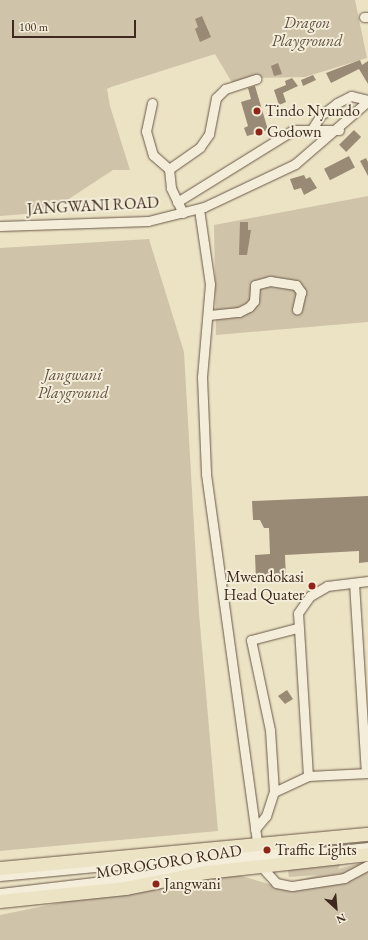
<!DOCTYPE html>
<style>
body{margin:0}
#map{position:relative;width:368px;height:940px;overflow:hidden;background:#ece3c5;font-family:"EB Garamond",serif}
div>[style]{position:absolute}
.green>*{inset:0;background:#cfc3a9}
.building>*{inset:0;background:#998a75;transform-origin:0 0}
.roads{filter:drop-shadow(0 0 1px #6a5848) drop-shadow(0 0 1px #6a5848)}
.minor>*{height:9px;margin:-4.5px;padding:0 4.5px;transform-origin:4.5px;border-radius:4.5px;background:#f3edd9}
.highway>*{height:13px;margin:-6.5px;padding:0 6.5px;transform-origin:6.5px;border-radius:6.5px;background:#ece3c5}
.dots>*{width:11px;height:11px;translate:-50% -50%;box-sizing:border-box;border:2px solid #f3edd9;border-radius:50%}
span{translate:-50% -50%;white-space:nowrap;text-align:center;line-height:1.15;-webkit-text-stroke:4px #f3edd9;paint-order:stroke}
.park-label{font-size:16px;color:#635041;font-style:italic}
.poi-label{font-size:16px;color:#3f291e}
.left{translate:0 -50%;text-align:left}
.right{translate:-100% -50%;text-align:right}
.street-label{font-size:16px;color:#3f291e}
.north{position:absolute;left:316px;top:888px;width:40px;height:40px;-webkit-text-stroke:3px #f3edd9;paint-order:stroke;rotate:154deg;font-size:11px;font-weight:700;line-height:16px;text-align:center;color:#3f291e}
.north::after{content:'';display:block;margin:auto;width:14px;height:18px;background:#3f291e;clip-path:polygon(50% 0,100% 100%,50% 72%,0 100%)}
.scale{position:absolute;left:12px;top:20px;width:124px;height:18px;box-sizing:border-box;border:2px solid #3f291e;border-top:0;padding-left:5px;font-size:12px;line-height:14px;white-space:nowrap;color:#3f291e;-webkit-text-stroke:3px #f3edd9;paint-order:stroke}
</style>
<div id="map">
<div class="green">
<div style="clip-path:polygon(0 0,355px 0,367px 58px,305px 77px,253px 78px,234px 86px,215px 54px,111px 87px,107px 89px,110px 106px,130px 170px,113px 170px,49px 212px,0 216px)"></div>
<div style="clip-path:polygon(368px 196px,368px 322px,216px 335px,214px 225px)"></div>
<div style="clip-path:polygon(149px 239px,184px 352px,199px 613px,218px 831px,0 851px,0 248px)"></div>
<div style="clip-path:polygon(342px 861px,338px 869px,368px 861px,368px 940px,0 940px,0 915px,220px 870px,276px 886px,318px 875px,289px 877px,287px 865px)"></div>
</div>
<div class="building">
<div style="clip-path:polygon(202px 16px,211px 37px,200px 42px,195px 29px,198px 27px,195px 19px)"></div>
<div style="clip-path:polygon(360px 60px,362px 65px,368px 61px,368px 84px,359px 69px,331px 83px,326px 73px)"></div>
<div style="clip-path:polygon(278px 63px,282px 74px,274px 76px,271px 66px)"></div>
<div style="clip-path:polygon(313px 75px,316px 80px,303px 86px,301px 80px)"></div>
<div style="clip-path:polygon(292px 78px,298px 86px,283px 93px,286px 102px,279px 105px,274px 90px,286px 85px,285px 81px)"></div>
<div style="clip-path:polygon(255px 86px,268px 130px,247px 136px,244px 128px,248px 126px,241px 102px,251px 99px,248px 88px)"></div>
<div style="left:354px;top:130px;width:10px;height:21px;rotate:45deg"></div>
<div style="left:349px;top:156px;width:13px;height:28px;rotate:63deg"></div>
<div style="clip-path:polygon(366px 158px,368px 162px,368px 176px,360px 161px)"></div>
<div style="clip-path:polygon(304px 175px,306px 179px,310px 177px,317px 188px,304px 195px,301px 188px,294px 190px,290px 179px)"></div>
<div style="clip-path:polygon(240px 222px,248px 222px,248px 230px,251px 230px,247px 255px,239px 255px)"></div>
<div style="clip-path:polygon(368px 496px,368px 562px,359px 563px,359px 551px,285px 555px,286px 579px,256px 580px,255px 555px,270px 554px,269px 528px,264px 528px,260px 520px,253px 520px,252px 501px)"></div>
<div style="clip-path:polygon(287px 690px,293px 699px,285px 704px,278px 696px)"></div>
</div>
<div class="roads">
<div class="minor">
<div style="left:364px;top:17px;width:4px"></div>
<div style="left:152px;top:103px;width:29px;rotate:102deg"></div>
<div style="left:146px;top:131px;width:25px;rotate:74deg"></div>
<div style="left:153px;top:155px;width:21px;rotate:41deg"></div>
<div style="left:312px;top:129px;width:15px;rotate:-58deg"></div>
<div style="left:320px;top:116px;width:21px;rotate:-37deg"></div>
<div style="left:337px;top:103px;width:16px;rotate:-27deg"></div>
<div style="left:351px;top:96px;width:17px;rotate:13deg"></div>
<div style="left:177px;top:202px;width:137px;rotate:-31.8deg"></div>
<div style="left:293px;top:130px;width:46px"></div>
<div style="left:199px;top:209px;width:76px;rotate:81.7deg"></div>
<div style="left:210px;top:284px;width:93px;rotate:94.9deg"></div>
<div style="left:202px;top:377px;width:97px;rotate:87.6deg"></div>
<div style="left:206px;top:474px;width:395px;rotate:82.1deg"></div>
<div style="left:260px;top:865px;width:24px;rotate:48deg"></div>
<div style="left:276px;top:883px;width:16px;rotate:11deg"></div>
<div style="left:292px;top:886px;width:53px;rotate:-8.7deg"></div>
<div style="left:344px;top:878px;width:27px;rotate:-28deg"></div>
<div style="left:183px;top:213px;width:28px;rotate:-116deg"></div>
<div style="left:171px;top:188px;width:19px;rotate:-96deg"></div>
<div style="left:169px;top:169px;width:38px;rotate:-35deg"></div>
<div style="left:200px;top:147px;width:16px;rotate:-55deg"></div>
<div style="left:209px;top:134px;width:37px;rotate:-79deg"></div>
<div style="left:216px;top:98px;width:13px;rotate:-45deg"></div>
<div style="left:225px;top:89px;width:33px;rotate:-18deg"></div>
<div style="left:0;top:226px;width:148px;rotate:-1.9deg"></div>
<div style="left:148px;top:221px;width:58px;rotate:-14deg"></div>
<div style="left:204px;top:207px;width:101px;rotate:-25.3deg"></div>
<div style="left:295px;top:164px;width:96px;rotate:-40.8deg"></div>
<div style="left:209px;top:315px;width:30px;rotate:-6deg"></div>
<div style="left:239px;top:312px;width:11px;rotate:-27deg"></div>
<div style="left:249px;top:307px;width:8px;rotate:-50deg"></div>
<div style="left:254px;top:301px;width:16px;rotate:-86deg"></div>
<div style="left:255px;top:285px;width:16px;rotate:-15deg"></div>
<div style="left:270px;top:281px;width:26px;rotate:9deg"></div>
<div style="left:296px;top:285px;width:9px;rotate:54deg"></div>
<div style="left:301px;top:292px;width:18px;rotate:103deg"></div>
<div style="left:354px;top:583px;width:190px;rotate:86.4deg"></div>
<div style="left:308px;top:776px;width:163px;rotate:-93.5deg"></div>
<div style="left:298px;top:613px;width:21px;rotate:-55deg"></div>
<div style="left:310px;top:596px;width:20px;rotate:-30deg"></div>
<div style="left:327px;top:586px;width:41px;rotate:-7deg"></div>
<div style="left:274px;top:792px;width:38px;rotate:-25deg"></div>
<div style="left:308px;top:776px;width:60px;rotate:-2.9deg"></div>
<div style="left:255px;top:829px;width:17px;rotate:-50deg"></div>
<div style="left:266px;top:816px;width:25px;rotate:-72deg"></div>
<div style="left:274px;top:792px;width:62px;rotate:-93.7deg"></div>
<div style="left:270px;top:730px;width:92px;rotate:-101.9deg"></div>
<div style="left:251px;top:640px;width:48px;rotate:-14.6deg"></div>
<div style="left:0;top:876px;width:316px;rotate:-5.4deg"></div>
<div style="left:0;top:893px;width:138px;rotate:-6.7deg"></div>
<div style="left:137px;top:877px;width:60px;rotate:-11.5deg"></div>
<div style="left:196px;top:865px;width:173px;rotate:-6deg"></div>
</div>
<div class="highway">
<div style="left:0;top:868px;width:370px;rotate:-5.3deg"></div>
<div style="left:0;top:901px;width:126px;rotate:-5.9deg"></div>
<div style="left:125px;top:888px;width:83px;rotate:-11.2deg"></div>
<div style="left:206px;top:872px;width:163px;rotate:-6.3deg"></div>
</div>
</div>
<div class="dots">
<div style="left:257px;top:111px;background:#8f2418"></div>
<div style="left:259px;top:132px;background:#8f2418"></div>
<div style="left:312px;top:586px;background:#8f2418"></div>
<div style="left:267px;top:850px;background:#8f2418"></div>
<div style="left:156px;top:884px;background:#8f2418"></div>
</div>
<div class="park-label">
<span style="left:307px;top:32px">Dragon<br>Playground</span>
<span style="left:73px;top:384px">Jangwani<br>Playground</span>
</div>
<div class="poi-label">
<span class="left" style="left:265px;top:111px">Tindo Nyundo</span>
<span class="left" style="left:267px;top:132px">Godown</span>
<span class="right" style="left:304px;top:586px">Mwendokasi<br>Head Quater</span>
<span class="left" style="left:275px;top:850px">Traffic Lights</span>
<span class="left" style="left:164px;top:884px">Jangwani</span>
</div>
<div class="street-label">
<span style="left:93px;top:206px;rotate:-3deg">JANGWANI ROAD</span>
<span style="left:169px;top:862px;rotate:-9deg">MOROGORO ROAD</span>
</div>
<div class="north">N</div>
<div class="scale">100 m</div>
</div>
